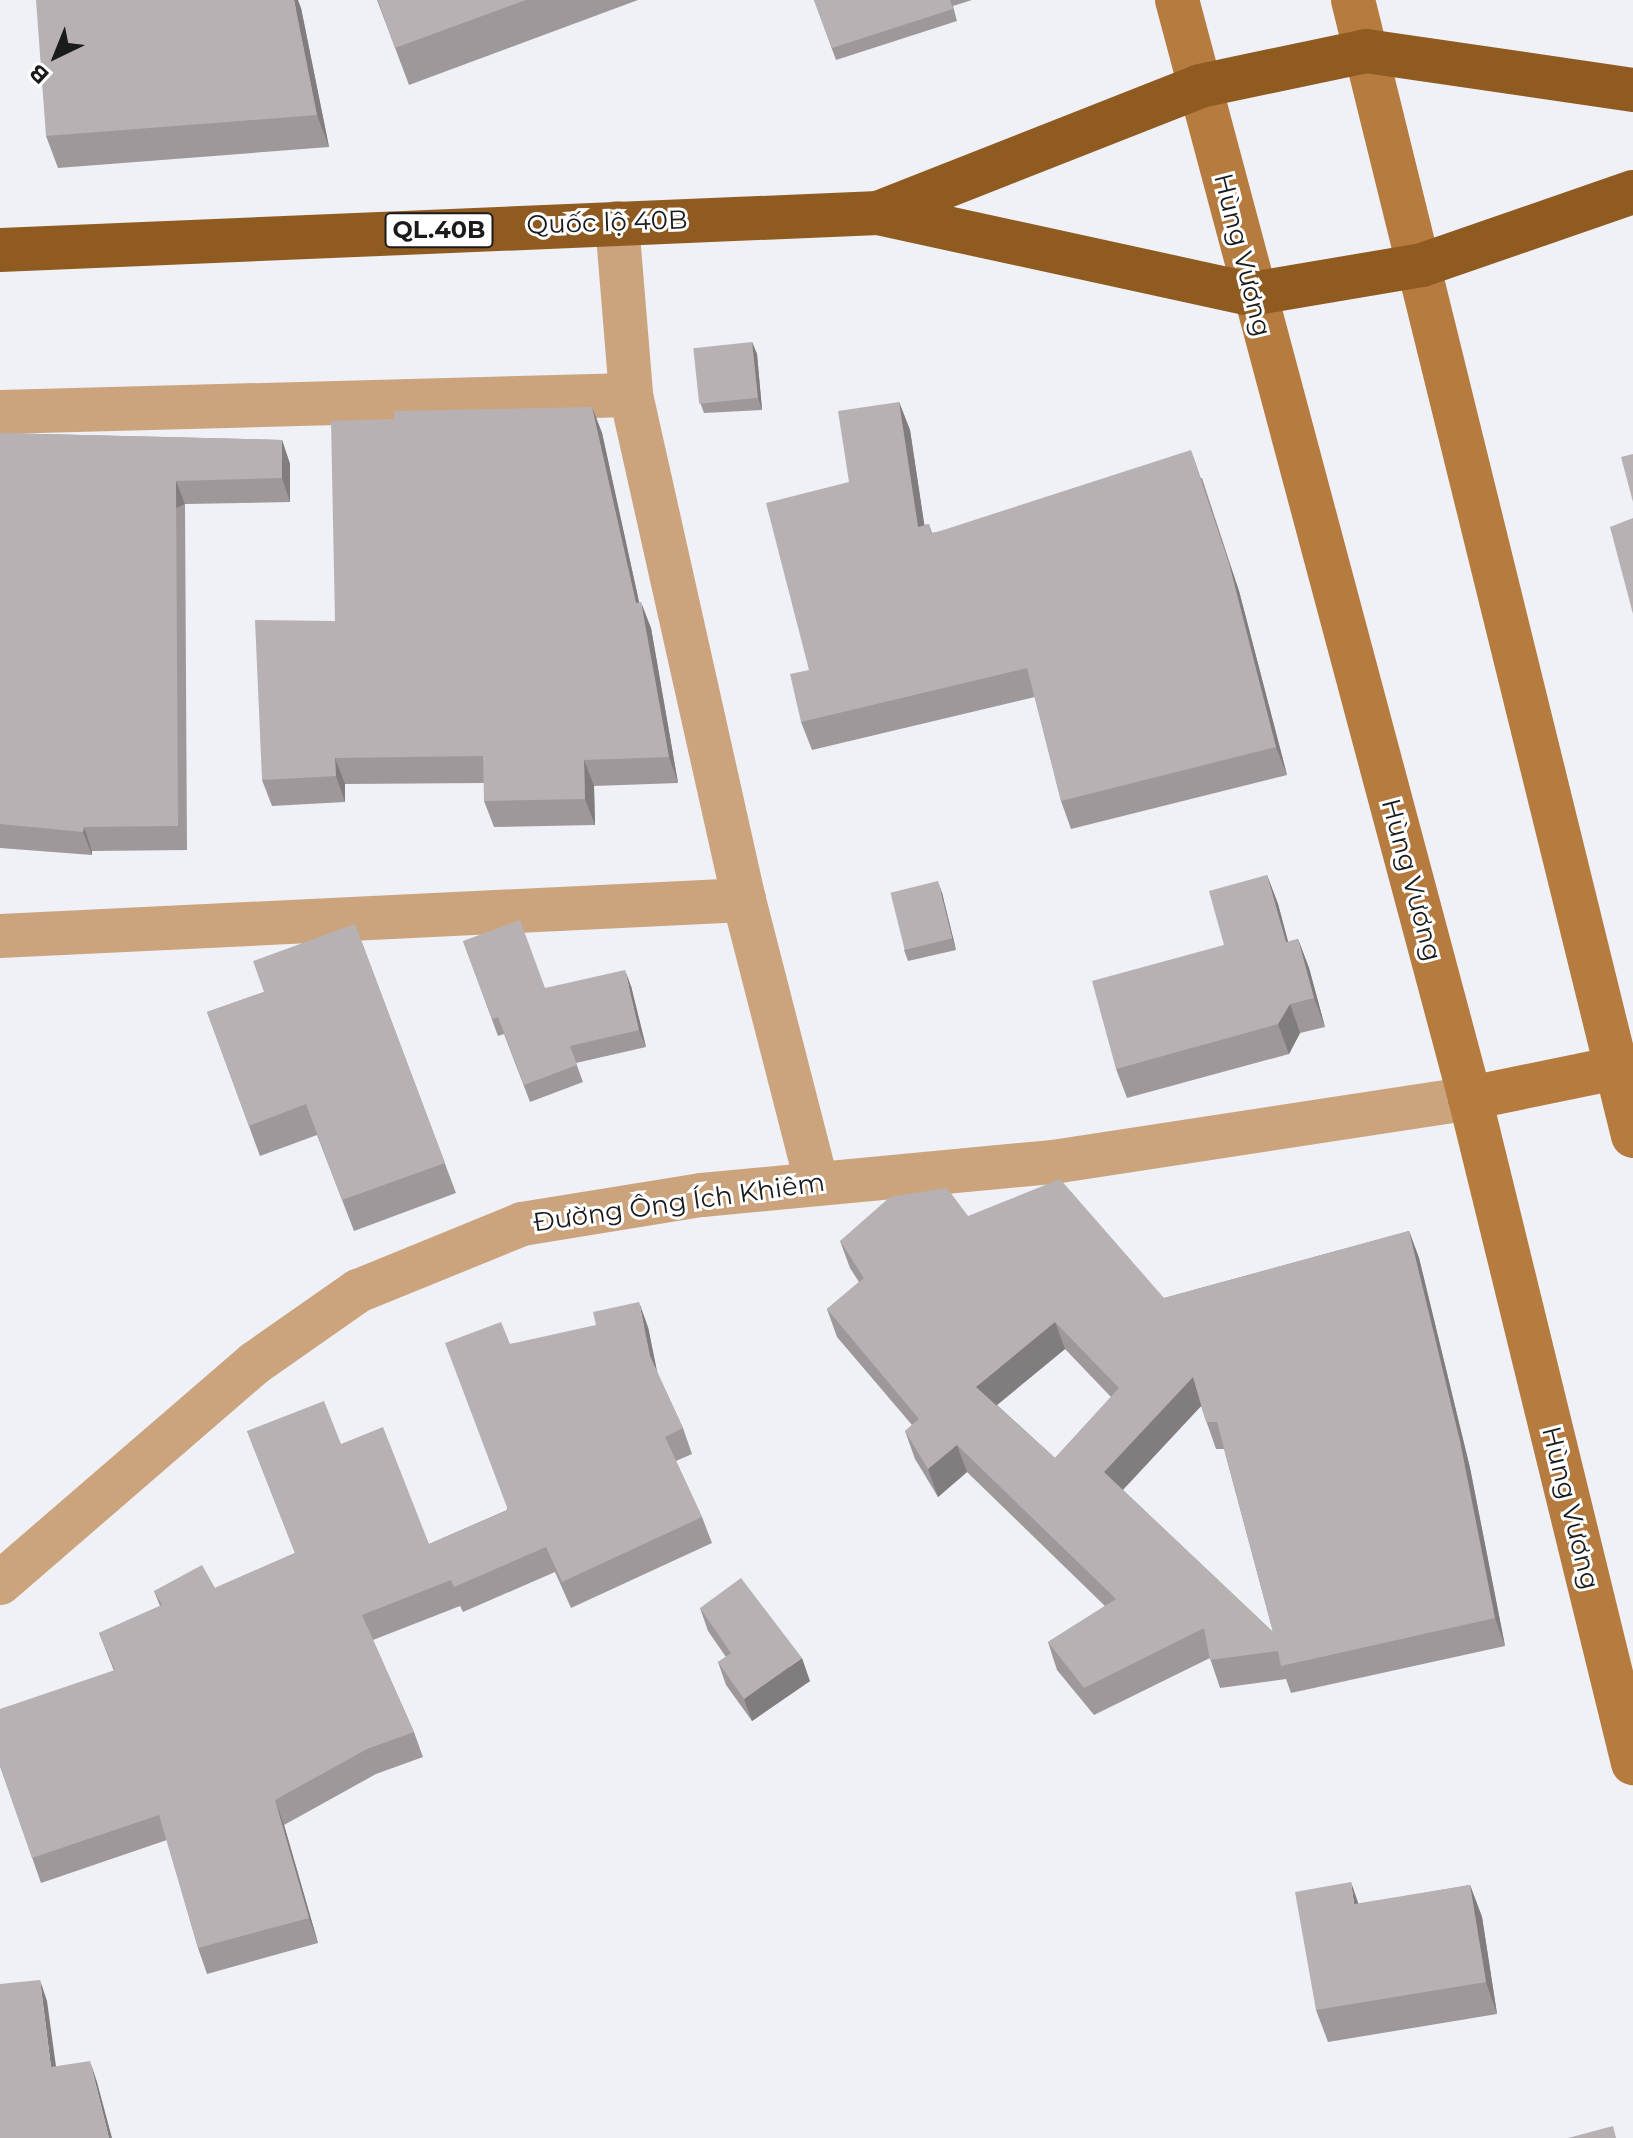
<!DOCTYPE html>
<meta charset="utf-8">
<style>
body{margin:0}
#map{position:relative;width:1633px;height:2138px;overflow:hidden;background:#eff1f7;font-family:Montserrat,sans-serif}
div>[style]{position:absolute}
.minor>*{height:44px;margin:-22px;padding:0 22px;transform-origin:22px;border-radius:22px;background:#cba47d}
.secondary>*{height:44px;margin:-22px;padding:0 22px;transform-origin:22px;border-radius:22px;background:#b67c3f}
.trunk>*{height:44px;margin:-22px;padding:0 22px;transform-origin:22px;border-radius:22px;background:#905b20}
.wall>*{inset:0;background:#9e989a}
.shaded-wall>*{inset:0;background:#817c7d;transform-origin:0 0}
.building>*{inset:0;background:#b8b1b3;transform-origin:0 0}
span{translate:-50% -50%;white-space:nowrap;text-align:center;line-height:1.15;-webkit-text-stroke:6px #fff;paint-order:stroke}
.shield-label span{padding:2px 6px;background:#fff;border:2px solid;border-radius:6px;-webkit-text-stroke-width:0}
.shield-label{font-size:24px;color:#1a1b1d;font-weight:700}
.street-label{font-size:26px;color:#1a1b1d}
.north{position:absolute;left:16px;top:16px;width:80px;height:80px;-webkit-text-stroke:6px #fff;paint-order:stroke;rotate:223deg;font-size:22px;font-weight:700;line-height:32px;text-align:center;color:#1a1b1d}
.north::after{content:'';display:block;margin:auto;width:28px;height:36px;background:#1a1b1d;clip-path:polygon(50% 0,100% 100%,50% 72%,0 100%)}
</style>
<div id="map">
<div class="minor">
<div style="left:617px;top:223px;width:173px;rotate:85.3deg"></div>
<div style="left:631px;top:395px;width:517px;rotate:77.39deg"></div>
<div style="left:744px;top:900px;width:293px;rotate:75.6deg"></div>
<div style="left:0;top:412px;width:631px;rotate:-1.54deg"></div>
<div style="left:0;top:936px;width:745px;rotate:-2.77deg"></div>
<div style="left:0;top:1583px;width:337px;rotate:-40.8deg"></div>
<div style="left:255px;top:1363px;width:126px;rotate:-35deg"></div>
<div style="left:358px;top:1291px;width:177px;rotate:-22.2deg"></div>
<div style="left:522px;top:1224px;width:182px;rotate:-9.2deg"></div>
<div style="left:702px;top:1195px;width:353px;rotate:-5.4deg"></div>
<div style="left:1053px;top:1162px;width:422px;rotate:-8.7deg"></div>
</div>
<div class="secondary">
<div style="left:1177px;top:0;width:1136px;rotate:75.06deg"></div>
<div style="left:1470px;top:1098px;width:685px;rotate:76.23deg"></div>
<div style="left:1353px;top:0;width:1170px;rotate:76.15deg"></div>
<div style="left:1470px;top:1098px;width:149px;rotate:-11.6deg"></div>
</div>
<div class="trunk">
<div style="left:878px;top:213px;width:346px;rotate:-21.5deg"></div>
<div style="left:1200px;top:86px;width:170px;rotate:-11.9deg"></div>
<div style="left:1366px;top:51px;width:270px;rotate:8.3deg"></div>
<div style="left:0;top:250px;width:879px;rotate:-2.41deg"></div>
<div style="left:878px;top:213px;width:382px;rotate:12.3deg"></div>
<div style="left:1251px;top:294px;width:173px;rotate:-9.6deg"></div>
<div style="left:1422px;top:265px;width:223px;rotate:-19.1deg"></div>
</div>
<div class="wall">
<div style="clip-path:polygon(377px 0,638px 0,409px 85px)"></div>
<div style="clip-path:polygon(814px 0,972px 0,953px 6px,957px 21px,836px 60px)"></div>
<div style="clip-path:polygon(301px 8px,329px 147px,58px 168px,46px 136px)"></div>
<div style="clip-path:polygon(752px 342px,757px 354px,762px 410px,704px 413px,700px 402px)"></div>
<div style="clip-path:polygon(899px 402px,910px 430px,924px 525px,929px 524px,932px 533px,1202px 478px,1239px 591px,1287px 775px,1071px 829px,1061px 801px,1035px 697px,812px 750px,801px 722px,809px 670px,849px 482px)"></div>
<div style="clip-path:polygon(592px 407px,602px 433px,639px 602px,651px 628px,678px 783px,594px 786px,595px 825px,494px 827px,484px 801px,484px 783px,345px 784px,345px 802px,272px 806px,262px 780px,335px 621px,394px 419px)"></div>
<div style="clip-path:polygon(0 433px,282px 440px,290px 464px,290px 502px,185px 504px,187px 850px,92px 851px,92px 855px,0 848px)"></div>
<div style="clip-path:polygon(1267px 875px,1278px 904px,1288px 942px,1298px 939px,1309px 968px,1325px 1027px,1300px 1033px,1289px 1054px,1127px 1098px,1116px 1069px,1224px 945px)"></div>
<div style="clip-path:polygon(942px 893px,956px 950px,908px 961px,904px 950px)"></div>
<div style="clip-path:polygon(355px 924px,456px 1193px,354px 1231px,317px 1135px,260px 1156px,207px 1012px,264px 992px)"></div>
<div style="clip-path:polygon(463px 941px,545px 988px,631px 986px,646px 1047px,576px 1063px,583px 1082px,530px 1102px,504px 1034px,498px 1036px)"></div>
<div style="clip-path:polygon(evenodd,968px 1216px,1164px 1298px,1409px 1231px,1419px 1258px,1470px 1468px,1505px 1646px,1291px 1693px,1286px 1679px,1220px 1688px,1210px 1658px,1094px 1715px,1057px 1670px,1048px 1642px,1105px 1606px,967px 1472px,938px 1497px,915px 1459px,905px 1431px,912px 1425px,837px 1337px,827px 1309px,859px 1282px,850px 1268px,840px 1241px,968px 1216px,1065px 1349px,1111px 1397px,1055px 1458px,997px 1405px,1065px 1349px,968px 1216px,1201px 1406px,1216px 1449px,1224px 1449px,1273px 1632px,1123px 1490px,1201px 1406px)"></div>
<div style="clip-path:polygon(648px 1327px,657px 1372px,683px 1428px,692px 1454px,676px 1461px,702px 1517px,712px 1543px,571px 1608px,555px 1572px,463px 1612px,460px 1606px,373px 1640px,414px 1732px,423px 1757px,376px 1774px,284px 1825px,318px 1943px,207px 1974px,198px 1948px,167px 1840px,41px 1883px,0 1766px,114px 1671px,99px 1633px,160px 1606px,154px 1591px,215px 1588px,295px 1553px,247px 1431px,341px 1444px,429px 1544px,507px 1510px,510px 1344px)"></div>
<div style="clip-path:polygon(700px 1608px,810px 1681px,752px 1721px,726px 1685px,718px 1662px,726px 1657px,708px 1631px)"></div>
<div style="clip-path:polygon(1470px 1885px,1482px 1917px,1497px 2014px,1328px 2042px,1316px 2010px,1359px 1904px)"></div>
</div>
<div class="shaded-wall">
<div style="clip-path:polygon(294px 0,298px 0,301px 8px,329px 147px,317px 115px)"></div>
<div style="clip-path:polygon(752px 342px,757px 354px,762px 410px,758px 398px)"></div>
<div style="clip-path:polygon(899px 402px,910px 430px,929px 555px,918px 527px)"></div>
<div style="clip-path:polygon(592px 407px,602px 433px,645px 629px,636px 603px)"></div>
<div style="clip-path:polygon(282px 440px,290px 464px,290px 502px,282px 478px)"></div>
<div style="clip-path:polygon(1191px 450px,1239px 591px,1287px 775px,1276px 747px)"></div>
<div style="left:176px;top:481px;width:25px;height:345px;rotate:69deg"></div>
<div style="clip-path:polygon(641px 602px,651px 628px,678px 783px,669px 757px)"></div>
<div style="clip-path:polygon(335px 758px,345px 784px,345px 802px,336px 776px)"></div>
<div style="clip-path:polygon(584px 760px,594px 786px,595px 825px,585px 799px)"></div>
<div style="clip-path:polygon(84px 827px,92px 851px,92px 855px,83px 832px)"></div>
<div style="clip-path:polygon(1267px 875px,1278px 904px,1296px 971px,1286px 942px)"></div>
<div style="clip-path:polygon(938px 881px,942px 893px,956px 950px,952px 938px)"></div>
<div style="clip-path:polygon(1298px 939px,1309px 968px,1325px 1027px,1314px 998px)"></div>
<div style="clip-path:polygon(625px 970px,631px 986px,646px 1047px,639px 1030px)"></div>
<div style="clip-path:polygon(1290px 1004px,1300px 1033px,1289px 1054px,1278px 1024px)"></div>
<div style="clip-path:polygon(1409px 1231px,1419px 1258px,1470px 1468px,1505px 1646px,1495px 1618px)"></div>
<div style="clip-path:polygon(639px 1302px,648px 1327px,659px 1381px,650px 1356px)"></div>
<div style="clip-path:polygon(1055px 1322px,1065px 1349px,986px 1414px,976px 1387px)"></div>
<div style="clip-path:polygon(1193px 1377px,1203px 1404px,1114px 1499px,1104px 1472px)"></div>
<div style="clip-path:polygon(957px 1445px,967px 1472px,938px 1497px,928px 1469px)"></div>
<div style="clip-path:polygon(802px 1658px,810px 1681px,752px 1721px,744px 1699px)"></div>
<div style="clip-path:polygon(275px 1800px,284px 1825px,318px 1943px,309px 1918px)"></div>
<div style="clip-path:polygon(1351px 1882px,1362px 1914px,1354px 1904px)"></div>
<div style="clip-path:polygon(1470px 1885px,1482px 1917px,1497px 2014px,1486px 1982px)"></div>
<div style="clip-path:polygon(40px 1980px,47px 2001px,59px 2088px,51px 2067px)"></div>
<div style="clip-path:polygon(90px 2061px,97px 2082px,112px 2138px,109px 2138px)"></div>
</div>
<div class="building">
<div style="clip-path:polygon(36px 0,294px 0,317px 115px,46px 136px)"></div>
<div style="clip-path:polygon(378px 0,526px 0,395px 48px)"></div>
<div style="clip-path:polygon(814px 0,950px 0,953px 9px,832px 48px)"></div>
<div style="left:752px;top:342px;width:56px;height:59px;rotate:84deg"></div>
<div style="clip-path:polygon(899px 402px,918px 527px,929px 524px,931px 534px,1191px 450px,1229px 563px,1276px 747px,1061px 801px,1027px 668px,801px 722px,790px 674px,809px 670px,766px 503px,849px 482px,838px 411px)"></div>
<div style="clip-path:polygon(592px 407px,636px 603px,641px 602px,669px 757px,584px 760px,585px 799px,484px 801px,483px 756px,335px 758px,336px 776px,262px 780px,255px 620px,335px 621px,331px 421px,394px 419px,394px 411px)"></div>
<div style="clip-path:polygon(0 433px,282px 440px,282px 478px,176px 481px,178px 826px,84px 827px,83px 832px,0 824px)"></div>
<div style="clip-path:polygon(1633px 454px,1633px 502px,1621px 457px)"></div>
<div style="clip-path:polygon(1633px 518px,1633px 614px,1610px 527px)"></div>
<div style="clip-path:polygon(1267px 875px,1286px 942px,1298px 939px,1314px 998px,1290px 1004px,1278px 1024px,1116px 1069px,1092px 981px,1224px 945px,1209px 891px)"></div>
<div style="left:938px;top:881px;width:59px;height:49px;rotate:76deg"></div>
<div style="clip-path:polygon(520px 920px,545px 988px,625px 970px,639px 1030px,570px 1046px,577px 1065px,524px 1085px,498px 1017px,492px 1019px,463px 941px)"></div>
<div style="clip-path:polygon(355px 924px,445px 1163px,342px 1200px,306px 1104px,249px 1126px,207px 1012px,264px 992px,253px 961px)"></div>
<div style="clip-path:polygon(evenodd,1060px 1179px,1164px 1298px,1409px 1231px,1460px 1441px,1495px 1618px,1281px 1666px,1278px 1651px,1210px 1660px,1204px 1628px,1084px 1688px,1048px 1642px,1116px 1599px,957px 1445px,928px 1469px,905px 1431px,919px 1419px,827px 1309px,864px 1278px,840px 1241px,890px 1197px,947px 1188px,968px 1216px,1060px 1179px,1055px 1322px,1119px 1388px,1055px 1458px,976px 1387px,1055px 1322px,1060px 1179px,1193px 1377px,1206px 1422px,1217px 1422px,1273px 1632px,1104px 1472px,1193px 1377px)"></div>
<div style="clip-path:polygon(639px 1302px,650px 1356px,683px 1428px,665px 1437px,702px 1517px,562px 1582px,546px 1547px,454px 1587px,451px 1580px,362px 1615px,414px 1732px,367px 1749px,275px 1800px,309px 1918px,198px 1948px,159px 1815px,32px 1858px,0 1766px,0 1709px,115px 1670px,99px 1633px,162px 1605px,154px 1591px,202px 1565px,215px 1588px,295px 1553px,247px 1431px,324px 1401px,341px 1444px,383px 1427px,429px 1544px,508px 1510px,445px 1343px,501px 1322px,510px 1344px,596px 1325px,593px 1312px)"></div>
<div style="clip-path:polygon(741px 1578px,802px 1658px,744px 1699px,718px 1662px,731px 1653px,700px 1608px)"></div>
<div style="clip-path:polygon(1351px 1882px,1354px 1904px,1470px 1885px,1486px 1982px,1316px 2010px,1295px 1892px)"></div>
<div style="clip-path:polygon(40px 1980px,51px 2067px,90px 2061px,109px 2138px,0 2138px,0 1984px)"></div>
<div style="clip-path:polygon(1613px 2126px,1616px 2138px,1568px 2138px)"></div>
</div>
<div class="shield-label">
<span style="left:439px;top:230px">QL.40B</span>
</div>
<div class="street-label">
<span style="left:607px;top:223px;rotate:-2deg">Quốc lộ 40B</span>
<span style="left:1242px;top:255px;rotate:76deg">Hùng Vương</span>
<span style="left:1411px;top:880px;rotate:75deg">Hùng Vương</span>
<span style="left:679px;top:1203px;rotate:-8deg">Đường Ông Ích Khiêm</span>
<span style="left:1570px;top:1508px;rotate:76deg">Hùng Vương</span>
</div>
<div class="north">B</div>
</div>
